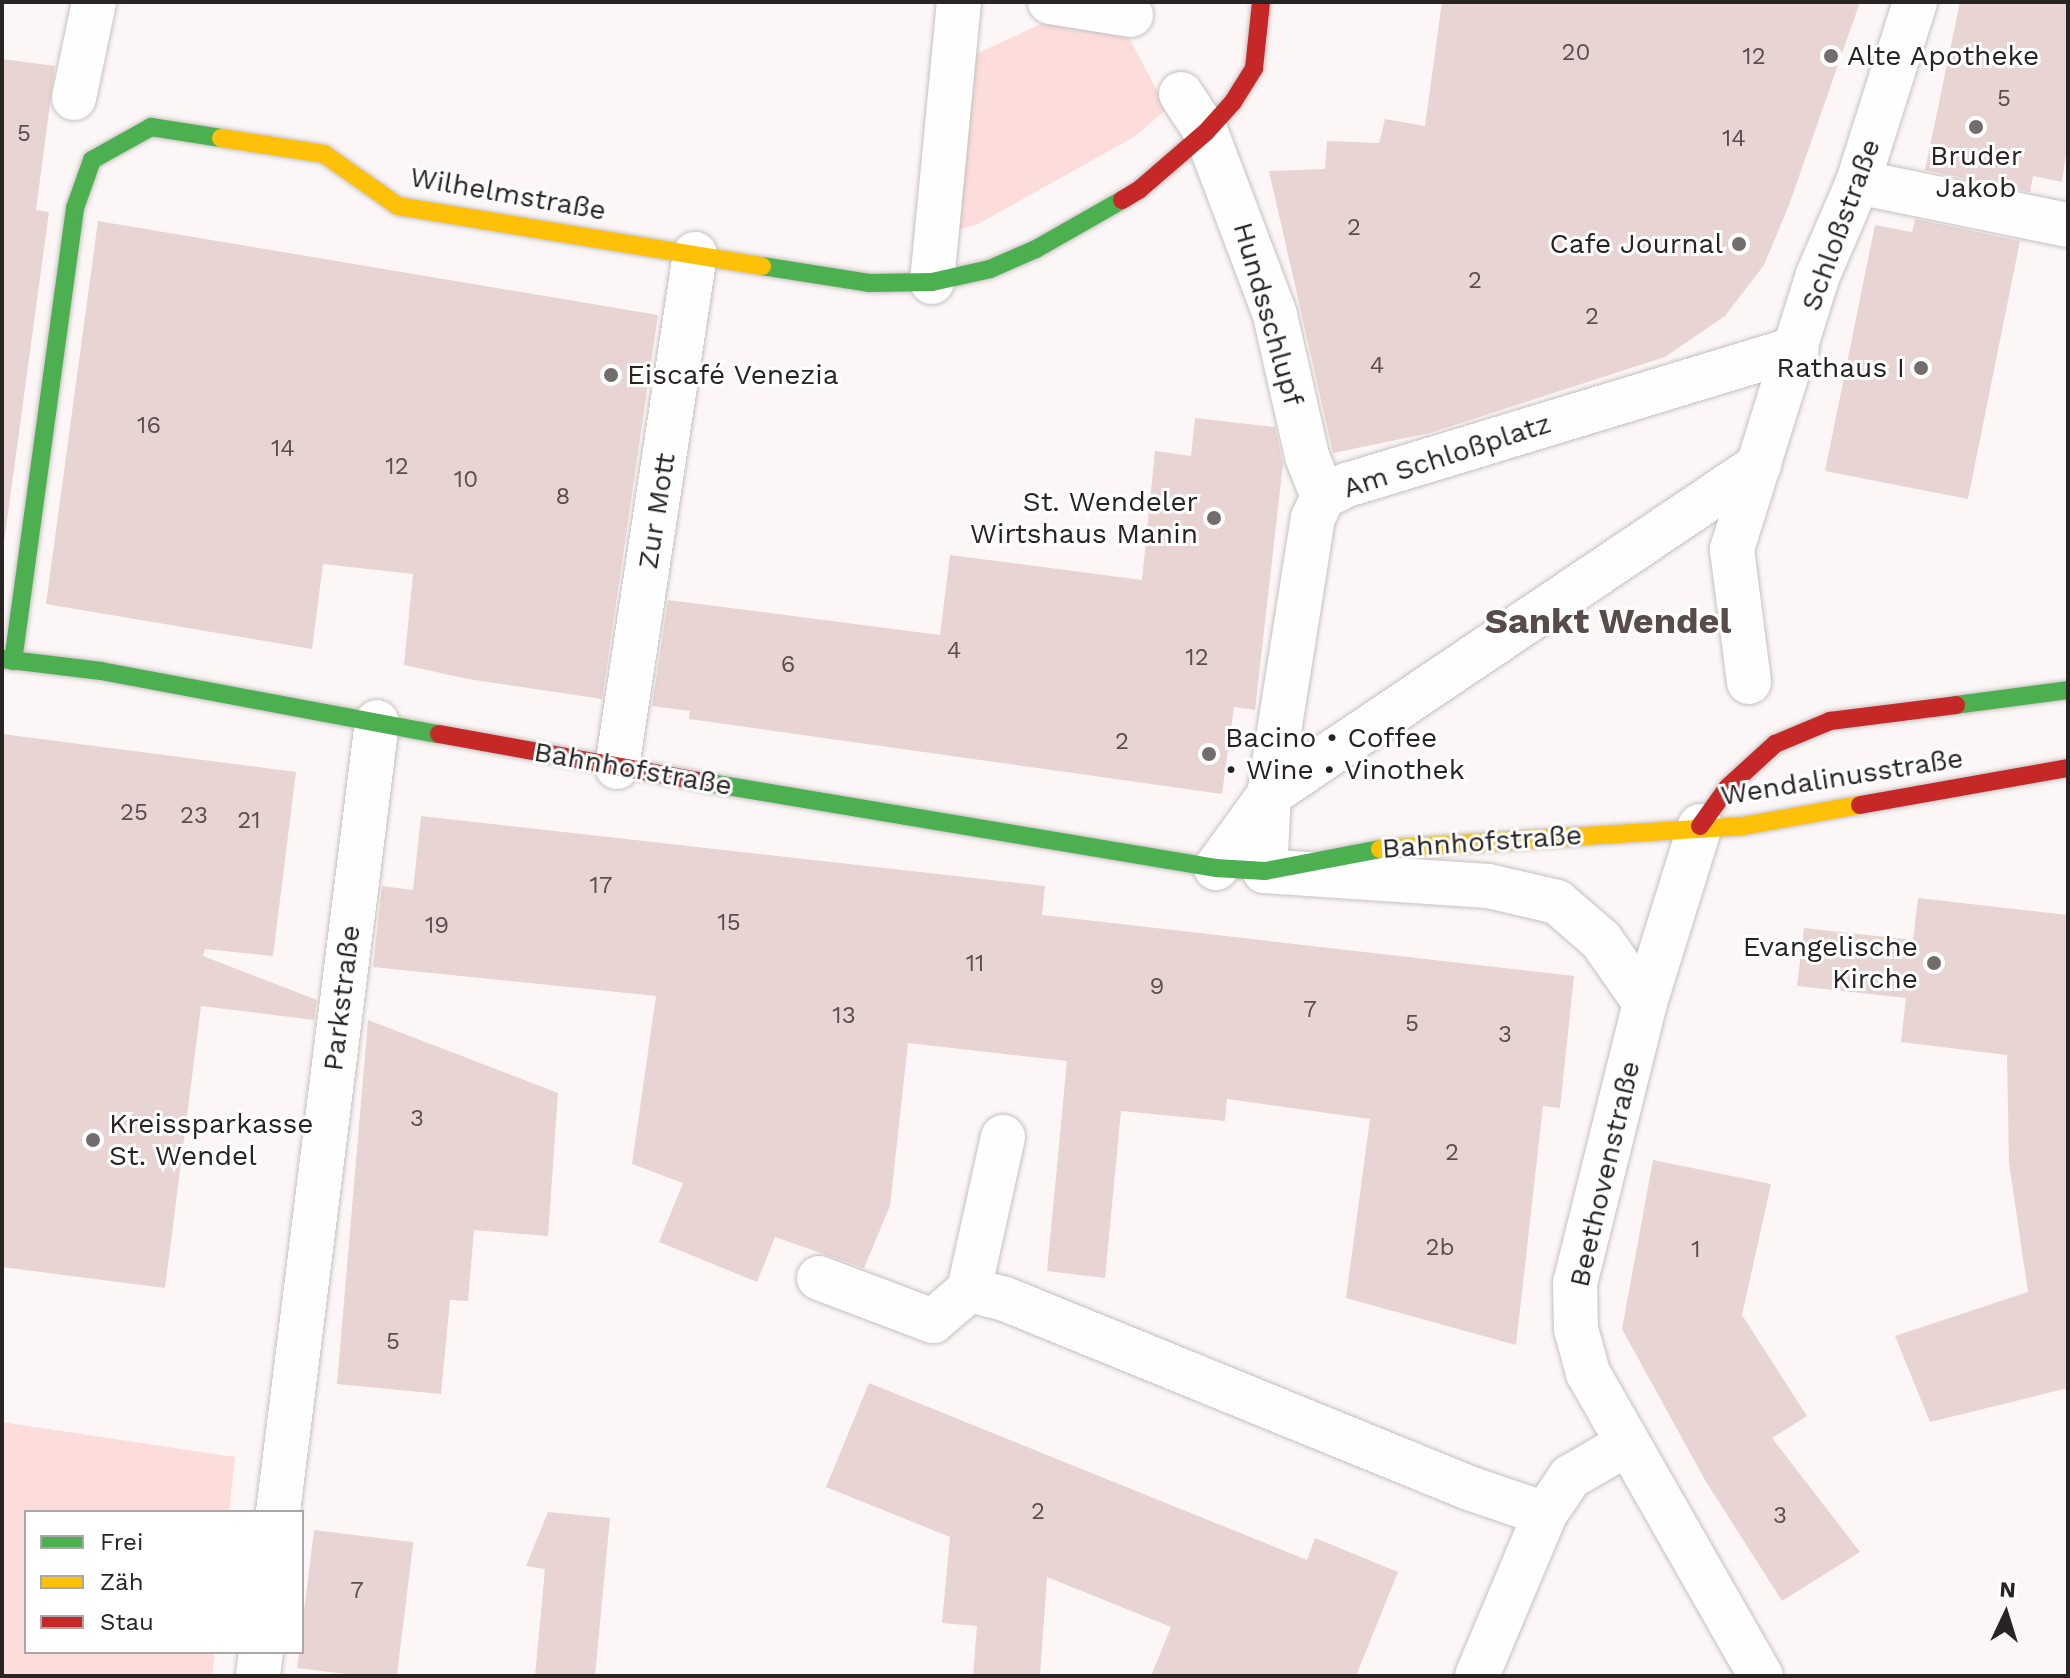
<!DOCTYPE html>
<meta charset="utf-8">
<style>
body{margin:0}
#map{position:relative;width:2070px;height:1678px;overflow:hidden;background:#fcf7f6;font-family:"Work Sans",sans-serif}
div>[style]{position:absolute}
.green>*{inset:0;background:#fddddb}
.building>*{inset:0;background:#e8d4d3;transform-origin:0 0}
.roads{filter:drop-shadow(0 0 2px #c6c1c1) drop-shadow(0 0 2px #c6c1c1)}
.street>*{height:44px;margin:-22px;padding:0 22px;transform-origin:22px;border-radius:22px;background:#fffefe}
.fast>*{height:18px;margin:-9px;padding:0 9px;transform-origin:9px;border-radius:9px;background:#4caf50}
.slow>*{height:18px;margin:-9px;padding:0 9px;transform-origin:9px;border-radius:9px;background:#ffc107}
.jam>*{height:18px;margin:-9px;padding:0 9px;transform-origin:9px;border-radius:9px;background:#c62828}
.dots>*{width:22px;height:22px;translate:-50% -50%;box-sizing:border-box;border:4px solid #fff;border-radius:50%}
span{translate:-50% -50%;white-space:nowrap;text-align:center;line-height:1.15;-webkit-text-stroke:6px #fff;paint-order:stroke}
.number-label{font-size:24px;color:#594f4f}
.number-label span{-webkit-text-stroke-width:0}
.poi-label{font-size:28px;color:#292323}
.left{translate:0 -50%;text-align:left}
.right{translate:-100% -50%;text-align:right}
.street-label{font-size:28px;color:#292323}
.district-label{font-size:36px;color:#584c4b;font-weight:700}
.frame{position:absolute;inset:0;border:4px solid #292323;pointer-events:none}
.legend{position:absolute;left:24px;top:1510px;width:280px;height:144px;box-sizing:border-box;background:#fff;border:2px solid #a9a7a7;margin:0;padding:10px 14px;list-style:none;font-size:24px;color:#292323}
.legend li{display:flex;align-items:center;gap:16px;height:40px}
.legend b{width:40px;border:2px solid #a9a7a7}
.north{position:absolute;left:1966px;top:1574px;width:80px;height:80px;-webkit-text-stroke:6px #fff;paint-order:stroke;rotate:4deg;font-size:22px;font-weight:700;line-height:32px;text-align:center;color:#292323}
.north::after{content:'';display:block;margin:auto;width:28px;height:36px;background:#292323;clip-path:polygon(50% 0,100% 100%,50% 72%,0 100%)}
</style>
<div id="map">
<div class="green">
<div style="clip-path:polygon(1045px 22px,1128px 36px,1167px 109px,1134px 137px,978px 224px,946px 234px,965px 59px)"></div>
<div style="clip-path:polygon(2px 1422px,235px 1457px,229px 1512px,26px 1512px,26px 1652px,215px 1652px,212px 1676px,2px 1676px)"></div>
</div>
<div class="building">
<div style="clip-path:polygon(1442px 2px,1860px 2px,1789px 205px,1764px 265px,1725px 316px,1665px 357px,1430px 433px,1333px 453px,1269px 171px,1325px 169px,1327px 141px,1379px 143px,1385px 119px,1425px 126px)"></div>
<div style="clip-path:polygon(1960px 2px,2068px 2px,2068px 140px,2062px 182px,2033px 176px,2030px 192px,1925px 170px)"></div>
<div style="clip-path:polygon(2px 59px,55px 66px,36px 210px,49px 212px,2px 557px)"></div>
<div style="clip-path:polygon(1915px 219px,2020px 241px,1968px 499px,1825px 471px,1875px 225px,1912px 232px)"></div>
<div style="clip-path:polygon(98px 221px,658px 315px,602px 699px,468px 679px,404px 665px,413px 574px,323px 564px,312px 649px,46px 604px)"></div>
<div style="clip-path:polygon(1195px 418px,1275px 427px,1283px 464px,1255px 710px,1234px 707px,1222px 794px,689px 719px,690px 711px,652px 706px,668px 600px,940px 635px,950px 555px,1142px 580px,1155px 451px,1191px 456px)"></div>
<div style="clip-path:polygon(2px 734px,296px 772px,273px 956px,205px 949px,203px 956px,317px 1000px,314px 1020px,201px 1006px,165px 1288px,2px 1267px)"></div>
<div style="clip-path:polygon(421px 816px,1045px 886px,1042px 915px,1574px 976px,1560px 1108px,1543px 1106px,1516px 1345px,1346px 1298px,1370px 1119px,1227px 1099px,1225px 1121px,1121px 1111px,1105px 1278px,1047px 1271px,1067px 1061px,908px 1043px,890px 1206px,864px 1268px,775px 1237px,757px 1282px,659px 1242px,683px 1183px,632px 1164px,656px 996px,373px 967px,382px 886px,413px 890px)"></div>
<div style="clip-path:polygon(1918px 898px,2068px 915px,2068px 1388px,1930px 1422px,1895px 1336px,2028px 1292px,2009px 1163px,2007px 1055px,1901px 1042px,1906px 998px,1797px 986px,1804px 928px,1913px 940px)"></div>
<div style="clip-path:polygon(368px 1020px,558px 1093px,548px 1236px,474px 1230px,468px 1301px,450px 1300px,441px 1394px,337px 1384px)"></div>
<div style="clip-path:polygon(1653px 1160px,1771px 1184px,1742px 1315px,1807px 1416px,1772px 1438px,1860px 1552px,1782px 1601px,1705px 1480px,1622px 1329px)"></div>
<div style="clip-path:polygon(869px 1383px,1307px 1560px,1315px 1538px,1398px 1572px,1356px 1676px,1151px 1676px,1171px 1627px,1047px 1577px,1040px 1676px,973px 1676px,977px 1626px,942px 1623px,950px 1537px,826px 1487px)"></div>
<div style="clip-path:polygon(548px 1512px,610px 1518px,595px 1676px,535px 1676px,545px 1569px,526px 1566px)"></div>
<div style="left:314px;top:1530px;width:100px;height:139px;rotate:7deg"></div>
</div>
<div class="roads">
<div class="street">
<div style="left:1050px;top:2px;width:82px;rotate:9.1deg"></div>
<div style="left:1181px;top:94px;width:45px;rotate:56.7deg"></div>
<div style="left:1206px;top:132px;width:196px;rotate:69.3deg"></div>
<div style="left:1275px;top:315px;width:145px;rotate:77.2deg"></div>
<div style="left:1307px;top:456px;width:44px;rotate:68.7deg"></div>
<div style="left:74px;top:98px;width:98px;rotate:-78.2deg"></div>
<div style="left:1858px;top:182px;width:214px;rotate:11.6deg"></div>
<div style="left:932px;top:282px;width:281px;rotate:-84.5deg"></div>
<div style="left:1749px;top:682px;width:134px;rotate:-97.3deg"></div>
<div style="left:1732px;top:549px;width:287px;rotate:-72.6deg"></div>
<div style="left:1818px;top:275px;width:101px;rotate:-66.7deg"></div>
<div style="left:1858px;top:182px;width:189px;rotate:-72.4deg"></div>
<div style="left:617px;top:767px;width:519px;rotate:-81.35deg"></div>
<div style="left:1700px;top:826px;width:185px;rotate:107.3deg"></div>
<div style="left:1645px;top:1003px;width:289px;rotate:104deg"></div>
<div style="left:1575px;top:1283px;width:46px;rotate:88.8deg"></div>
<div style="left:1576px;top:1329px;width:46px;rotate:74.7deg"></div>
<div style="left:1588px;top:1373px;width:349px;rotate:60.3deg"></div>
<div style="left:1216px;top:868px;width:90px;rotate:-54deg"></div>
<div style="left:1269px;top:795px;width:591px;rotate:-33.96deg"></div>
<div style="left:1645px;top:1003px;width:77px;rotate:-124.9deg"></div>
<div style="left:1601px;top:940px;width:58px;rotate:-139.2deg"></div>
<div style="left:1557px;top:902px;width:71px;rotate:-166.9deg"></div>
<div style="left:1488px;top:886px;width:224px;rotate:-176.2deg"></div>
<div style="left:1265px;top:871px;width:76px;rotate:-87deg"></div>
<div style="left:1269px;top:795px;width:280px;rotate:-81deg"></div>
<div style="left:1313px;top:518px;width:23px;rotate:-65deg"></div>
<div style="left:1323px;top:497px;width:27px;rotate:-27deg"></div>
<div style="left:1347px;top:485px;width:470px;rotate:-16.9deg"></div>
<div style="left:1003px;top:1137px;width:157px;rotate:102.5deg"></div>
<div style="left:969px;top:1290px;width:37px;rotate:14deg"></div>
<div style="left:1005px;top:1299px;width:501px;rotate:22.16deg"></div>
<div style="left:1469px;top:1488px;width:80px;rotate:18.9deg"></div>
<div style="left:819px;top:1278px;width:122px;rotate:20.7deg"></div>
<div style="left:933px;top:1321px;width:48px;rotate:-40.7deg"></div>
<div style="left:278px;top:1512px;width:796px;rotate:-82.86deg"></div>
<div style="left:258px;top:1676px;width:24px;rotate:-83deg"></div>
<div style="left:1477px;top:1676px;width:176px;rotate:-67.2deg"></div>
<div style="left:1545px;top:1514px;width:45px;rotate:-56deg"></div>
<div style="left:1570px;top:1477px;width:66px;rotate:-30.1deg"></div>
</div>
<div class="fast">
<div style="left:762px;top:266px;width:108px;rotate:9deg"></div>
<div style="left:869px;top:283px;width:63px;rotate:-0.9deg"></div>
<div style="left:932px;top:282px;width:59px;rotate:-12.6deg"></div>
<div style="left:990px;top:269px;width:50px;rotate:-23.5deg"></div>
<div style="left:1036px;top:249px;width:99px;rotate:-29.7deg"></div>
<div style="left:2px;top:659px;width:100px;rotate:6.9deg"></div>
<div style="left:101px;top:671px;width:344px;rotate:10.6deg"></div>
<div style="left:13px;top:661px;width:457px;rotate:-82.2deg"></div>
<div style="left:75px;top:208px;width:51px;rotate:-70.5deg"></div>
<div style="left:92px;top:160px;width:68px;rotate:-29.2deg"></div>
<div style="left:151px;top:127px;width:71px;rotate:8.9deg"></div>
<div style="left:1956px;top:705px;width:113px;rotate:-7.6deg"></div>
<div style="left:704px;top:782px;width:519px;rotate:9.53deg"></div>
<div style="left:1216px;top:868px;width:49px;rotate:3.5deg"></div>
<div style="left:1265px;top:871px;width:117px;rotate:-10.8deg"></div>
</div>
<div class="slow">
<div style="left:221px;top:138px;width:104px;rotate:8.8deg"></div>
<div style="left:324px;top:154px;width:90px;rotate:35.1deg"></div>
<div style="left:398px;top:206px;width:369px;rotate:9.4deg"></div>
<div style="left:1380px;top:849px;width:364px;rotate:-3.6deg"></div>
<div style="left:1743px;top:826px;width:119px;rotate:-10.2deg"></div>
</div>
<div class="jam">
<div style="left:1122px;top:200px;width:21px;rotate:-31deg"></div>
<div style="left:1140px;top:189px;width:87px;rotate:-40.8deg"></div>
<div style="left:1206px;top:132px;width:40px;rotate:-48deg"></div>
<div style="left:1233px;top:102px;width:40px;rotate:-58deg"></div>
<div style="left:1254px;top:68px;width:66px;rotate:-83.9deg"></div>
<div style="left:439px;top:734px;width:269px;rotate:10.3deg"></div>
<div style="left:1860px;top:805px;width:211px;rotate:-10.1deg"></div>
<div style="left:1700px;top:826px;width:48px;rotate:-54.3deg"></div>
<div style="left:1728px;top:787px;width:64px;rotate:-42.5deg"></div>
<div style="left:1775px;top:744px;width:60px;rotate:-22.7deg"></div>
<div style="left:1830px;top:721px;width:127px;rotate:-7.2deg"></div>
</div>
</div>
<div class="dots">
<div style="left:1831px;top:56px;background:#736d6d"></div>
<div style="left:1976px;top:127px;background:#736d6d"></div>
<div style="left:1739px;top:244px;background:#736d6d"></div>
<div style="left:1921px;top:368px;background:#736d6d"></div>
<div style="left:611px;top:375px;background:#736d6d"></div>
<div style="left:1214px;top:518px;background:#736d6d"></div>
<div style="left:1209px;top:754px;background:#736d6d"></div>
<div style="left:1934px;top:963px;background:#736d6d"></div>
<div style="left:93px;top:1140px;background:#736d6d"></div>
</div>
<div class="number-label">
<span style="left:1576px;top:53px">20</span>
<span style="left:1754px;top:57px">12</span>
<span style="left:2004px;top:99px">5</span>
<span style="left:24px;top:134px">5</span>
<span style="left:1734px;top:139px">14</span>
<span style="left:1354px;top:228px">2</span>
<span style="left:1475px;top:281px">2</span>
<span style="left:1592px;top:317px">2</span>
<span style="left:1377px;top:366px">4</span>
<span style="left:149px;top:426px">16</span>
<span style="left:283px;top:449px">14</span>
<span style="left:397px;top:467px">12</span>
<span style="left:466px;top:480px">10</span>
<span style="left:563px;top:497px">8</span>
<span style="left:954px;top:651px">4</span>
<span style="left:1197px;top:658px">12</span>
<span style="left:788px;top:665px">6</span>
<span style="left:1122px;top:742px">2</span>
<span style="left:134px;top:813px">25</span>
<span style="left:194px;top:816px">23</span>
<span style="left:249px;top:821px">21</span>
<span style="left:601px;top:886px">17</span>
<span style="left:729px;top:923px">15</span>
<span style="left:437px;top:926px">19</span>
<span style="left:975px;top:964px">11</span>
<span style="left:1157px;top:987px">9</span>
<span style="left:1310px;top:1010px">7</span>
<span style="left:844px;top:1016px">13</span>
<span style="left:1412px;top:1024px">5</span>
<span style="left:1505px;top:1035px">3</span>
<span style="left:417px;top:1119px">3</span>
<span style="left:1452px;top:1153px">2</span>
<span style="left:1440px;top:1248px">2b</span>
<span style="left:1696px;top:1250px">1</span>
<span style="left:393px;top:1342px">5</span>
<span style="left:1038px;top:1512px">2</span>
<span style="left:1780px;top:1516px">3</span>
<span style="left:357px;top:1591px">7</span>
</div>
<div class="poi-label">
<span class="left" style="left:1847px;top:56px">Alte Apotheke</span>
<span style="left:1976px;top:172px">Bruder<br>Jakob</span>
<span class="right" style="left:1723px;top:244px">Cafe Journal</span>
<span class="right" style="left:1905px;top:368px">Rathaus I</span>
<span class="left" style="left:627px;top:375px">Eiscafé Venezia</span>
<span class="right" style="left:1198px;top:518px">St. Wendeler<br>Wirtshaus Manin</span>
<span class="left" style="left:1225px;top:754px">Bacino • Coffee<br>• Wine • Vinothek</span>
<span class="right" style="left:1918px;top:963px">Evangelische<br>Kirche</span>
<span class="left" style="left:109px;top:1140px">Kreissparkasse<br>St. Wendel</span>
</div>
<div class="street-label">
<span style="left:508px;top:194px;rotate:10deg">Wilhelmstraße</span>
<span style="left:1841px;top:225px;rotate:-70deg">Schloßstraße</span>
<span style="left:1268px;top:314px;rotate:74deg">Hundsschlupf</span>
<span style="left:1447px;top:456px;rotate:-18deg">Am Schloßplatz</span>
<span style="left:657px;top:511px;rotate:-81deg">Zur Mott</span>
<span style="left:633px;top:769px;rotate:10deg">Bahnhofstraße</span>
<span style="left:1842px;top:777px;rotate:-9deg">Wendalinusstraße</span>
<span style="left:1482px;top:842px;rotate:-4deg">Bahnhofstraße</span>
<span style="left:342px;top:998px;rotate:-83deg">Parkstraße</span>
<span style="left:1605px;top:1174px;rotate:-77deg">Beethovenstraße</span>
</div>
<div class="district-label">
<span style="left:1608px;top:622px">Sankt Wendel</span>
</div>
<div class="frame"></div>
<ul class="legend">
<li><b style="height:10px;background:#4caf50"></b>Frei</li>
<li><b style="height:10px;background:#ffc107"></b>Zäh</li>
<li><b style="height:10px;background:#c62828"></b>Stau</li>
</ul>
<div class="north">N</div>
</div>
